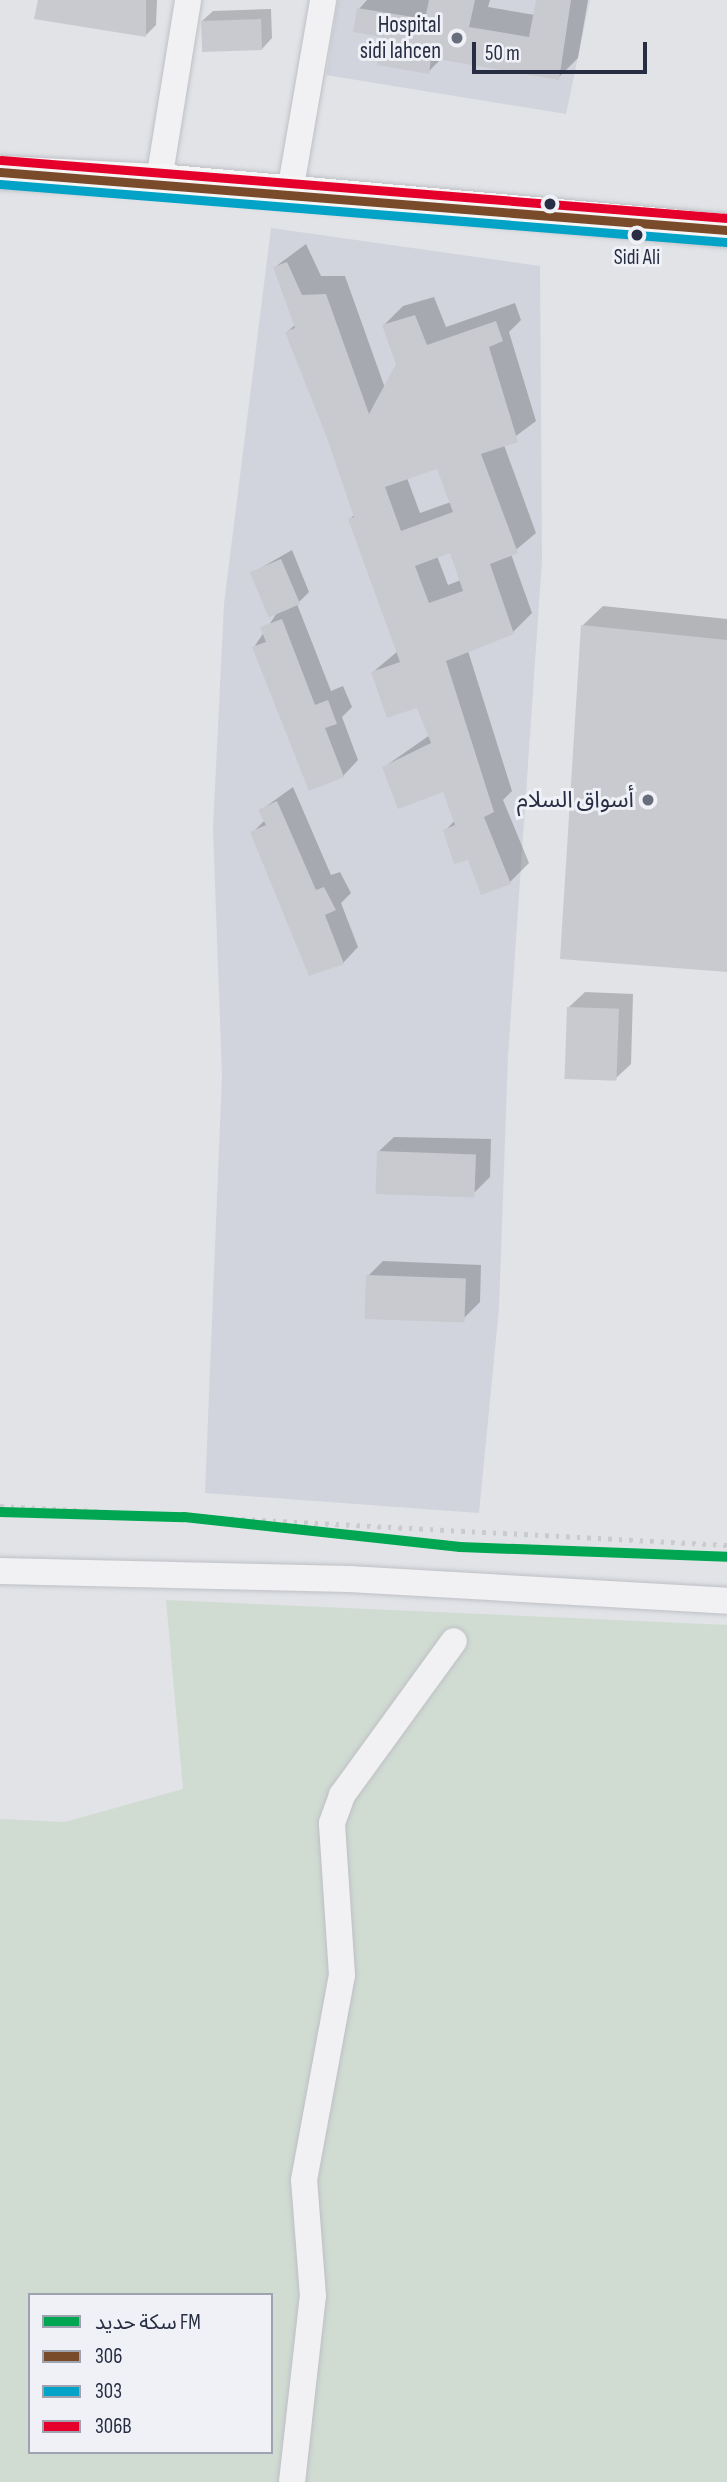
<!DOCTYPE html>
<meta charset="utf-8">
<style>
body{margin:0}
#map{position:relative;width:727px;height:2482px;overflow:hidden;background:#e1e3e7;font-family:"Sofia Sans Condensed","Noto Sans Arabic",sans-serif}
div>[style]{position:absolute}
.built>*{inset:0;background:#d1d4dd}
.green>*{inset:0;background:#d0dbd2}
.shadow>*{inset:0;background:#0003}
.building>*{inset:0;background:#c9cacf;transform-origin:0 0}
.roads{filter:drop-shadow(0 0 2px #bec0c5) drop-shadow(0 0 2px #bec0c5)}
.minor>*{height:26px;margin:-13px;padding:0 13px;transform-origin:13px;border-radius:13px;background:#f1f1f3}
.major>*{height:33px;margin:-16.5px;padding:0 16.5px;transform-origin:16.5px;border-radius:16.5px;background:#f5f5f6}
.rail>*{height:5px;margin-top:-2.5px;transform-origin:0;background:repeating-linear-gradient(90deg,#cacbce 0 3.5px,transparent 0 10.5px)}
.bus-1>*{height:9px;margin:-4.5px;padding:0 4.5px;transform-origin:4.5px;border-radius:4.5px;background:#7a4b2a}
.bus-2>*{height:9px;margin:-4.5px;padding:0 4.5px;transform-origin:4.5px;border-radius:4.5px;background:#02a3c7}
.bus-3>*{height:9px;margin:-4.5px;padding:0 4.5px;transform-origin:4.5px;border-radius:4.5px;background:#e4002b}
.rail-1>*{height:10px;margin:-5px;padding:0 5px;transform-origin:5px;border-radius:5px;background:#00a651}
.dots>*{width:19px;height:19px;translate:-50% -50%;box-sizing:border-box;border:4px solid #eff1f7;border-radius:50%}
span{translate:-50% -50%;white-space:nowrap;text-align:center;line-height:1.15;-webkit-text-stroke:6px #eff1f7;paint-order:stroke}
.bus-label{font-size:21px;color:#272d42}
.poi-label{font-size:23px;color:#272d42}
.right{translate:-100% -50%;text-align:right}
.legend{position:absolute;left:28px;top:2293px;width:245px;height:161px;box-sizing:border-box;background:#eff1f7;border:2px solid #9fa3af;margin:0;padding:9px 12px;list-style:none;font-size:21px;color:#272d42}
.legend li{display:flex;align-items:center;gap:14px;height:35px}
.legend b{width:35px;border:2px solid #9fa3af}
.scale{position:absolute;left:472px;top:42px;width:175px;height:32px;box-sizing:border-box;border:4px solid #272d42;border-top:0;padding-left:9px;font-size:21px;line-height:24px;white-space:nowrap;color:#272d42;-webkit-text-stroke:5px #eff1f7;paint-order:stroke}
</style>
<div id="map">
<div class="built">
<div style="clip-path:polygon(338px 0,590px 0,566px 114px,326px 75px)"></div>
<div style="clip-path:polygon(271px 228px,540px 266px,542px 560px,508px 1056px,499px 1308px,479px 1513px,205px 1493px,222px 1075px,213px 829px,224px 604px)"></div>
</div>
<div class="green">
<div style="clip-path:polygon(evenodd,166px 1600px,727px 1625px,727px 2482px,0 2482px,0 1819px,65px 1822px,183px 1789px,166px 1600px,30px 2295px,271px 2295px,271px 2452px,30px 2452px,30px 2295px)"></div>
</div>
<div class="shadow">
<div style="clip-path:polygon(39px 0,157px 0,156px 25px,146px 35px)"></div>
<div style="clip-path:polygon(367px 0,490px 0,488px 7px,535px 15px,538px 0,588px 0,578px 58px,558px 78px,442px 58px,428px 72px,359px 9px)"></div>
<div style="clip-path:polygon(271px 9px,272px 38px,262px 49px,202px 21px,213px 11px)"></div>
<div style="clip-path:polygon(evenodd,306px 244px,321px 276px,345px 276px,385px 388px,398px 365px,384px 325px,403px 306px,434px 297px,446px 327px,515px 303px,521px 320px,509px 332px,536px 421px,504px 445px,536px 533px,511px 554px,532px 613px,513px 632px,468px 651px,512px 791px,503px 800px,529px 863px,510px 882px,469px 857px,445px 831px,455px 820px,444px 789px,384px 767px,430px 735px,418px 706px,373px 672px,398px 651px,350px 519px,355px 514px,329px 438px,287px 332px,296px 324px,275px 267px,306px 244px,438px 467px,451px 502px,420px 513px,407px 478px,438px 467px,306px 244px,451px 551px,461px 580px,448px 585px,437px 556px,451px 551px)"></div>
<div style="clip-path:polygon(292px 550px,309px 592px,297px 604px,331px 691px,343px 686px,352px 707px,342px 717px,358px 760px,343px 776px,254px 647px,279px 610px,252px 573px)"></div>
<div style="clip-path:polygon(603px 606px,727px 619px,727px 970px,583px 625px)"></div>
<div style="clip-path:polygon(293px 787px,331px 875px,340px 872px,351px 893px,341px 903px,358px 947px,343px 963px,252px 833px,265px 820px,261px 810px)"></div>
<div style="clip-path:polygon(585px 992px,633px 994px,631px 1064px,615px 1079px,569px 1007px)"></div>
<div style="clip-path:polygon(394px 1137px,491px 1139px,490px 1177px,475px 1192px,378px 1152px)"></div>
<div style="clip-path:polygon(383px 1261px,481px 1265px,480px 1302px,464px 1318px,368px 1276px)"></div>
</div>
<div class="building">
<div style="clip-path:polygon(38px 0,146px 0,146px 37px,34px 19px)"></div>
<div style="clip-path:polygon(429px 0,475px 0,469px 27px,529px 37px,536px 0,571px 0,559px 80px,431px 58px,429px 74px,377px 65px,382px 37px,353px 32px,357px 8px,425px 19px)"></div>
<div style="left:261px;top:19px;width:31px;height:60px;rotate:88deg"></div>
<div style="clip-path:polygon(evenodd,287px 262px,302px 295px,326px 294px,369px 414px,396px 364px,382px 325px,415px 315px,427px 345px,496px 321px,503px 341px,489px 347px,518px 442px,481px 454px,518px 553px,490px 564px,514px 634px,446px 661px,494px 812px,484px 817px,511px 884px,481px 895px,468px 860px,454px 864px,443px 830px,455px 825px,443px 792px,398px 809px,382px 767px,431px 743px,417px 708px,387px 718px,371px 672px,400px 662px,348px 519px,354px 517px,327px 438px,285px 332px,295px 328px,273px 267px,287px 262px,437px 469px,453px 512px,401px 531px,385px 487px,437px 469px,287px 262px,450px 553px,463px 591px,429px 603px,415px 566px,450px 553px)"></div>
<div style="left:281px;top:559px;width:49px;height:34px;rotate:67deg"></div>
<div style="clip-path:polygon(282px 619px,315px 705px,328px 700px,337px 724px,325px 728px,344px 777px,309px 791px,252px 647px,266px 642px,260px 627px)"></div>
<div style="clip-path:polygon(581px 625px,727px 640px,727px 972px,560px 959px)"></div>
<div style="clip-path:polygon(277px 801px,316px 890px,324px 887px,336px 910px,325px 915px,344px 964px,309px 976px,250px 832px,266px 825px,258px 810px)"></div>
<div style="left:567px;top:1007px;width:52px;height:72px;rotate:2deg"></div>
<div style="left:377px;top:1151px;width:99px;height:43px;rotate:2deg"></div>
<div style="left:366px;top:1275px;width:100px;height:44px;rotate:2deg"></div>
</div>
<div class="roads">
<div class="minor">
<div style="left:159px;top:180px;width:182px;rotate:-80.8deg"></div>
<div style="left:290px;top:192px;width:195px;rotate:-80.2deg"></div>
<div style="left:0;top:1571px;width:349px;rotate:1.3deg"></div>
<div style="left:349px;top:1579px;width:379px;rotate:3.3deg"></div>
<div style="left:292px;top:2482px;width:187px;rotate:-83.6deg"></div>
<div style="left:313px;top:2296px;width:116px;rotate:-94.4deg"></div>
<div style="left:304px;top:2180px;width:208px;rotate:-79.5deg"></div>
<div style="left:342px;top:1975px;width:152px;rotate:-93.8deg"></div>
<div style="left:332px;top:1823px;width:30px;rotate:-70deg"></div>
<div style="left:342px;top:1795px;width:190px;rotate:-54deg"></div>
</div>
<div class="major">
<div style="left:0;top:172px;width:159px;rotate:2.9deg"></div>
<div style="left:159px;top:180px;width:570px;rotate:5.03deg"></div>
</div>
</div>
<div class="rail">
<div style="left:0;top:1506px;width:728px;rotate:3.07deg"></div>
</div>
<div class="bus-1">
<div style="left:0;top:172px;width:729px;rotate:4.56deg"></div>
</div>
<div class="bus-2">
<div style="left:0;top:184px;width:728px;rotate:4.57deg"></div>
</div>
<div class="bus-3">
<div style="left:1px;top:160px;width:728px;rotate:4.57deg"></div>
</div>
<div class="rail-1">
<div style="left:0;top:1512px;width:184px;rotate:1.6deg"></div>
<div style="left:184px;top:1517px;width:278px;rotate:6.2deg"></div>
<div style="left:460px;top:1547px;width:267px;rotate:2.1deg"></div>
</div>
<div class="dots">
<div style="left:457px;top:38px;background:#686d7c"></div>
<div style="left:550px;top:204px;background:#272d42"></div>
<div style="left:637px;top:235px;background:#272d42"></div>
<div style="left:648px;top:800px;background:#686d7c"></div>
</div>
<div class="bus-label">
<span style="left:637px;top:258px">Sidi Ali</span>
</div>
<div class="poi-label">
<span class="right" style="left:441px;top:38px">Hospital<br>sidi lahcen</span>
<span class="right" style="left:634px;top:800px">أسواق السلام</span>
</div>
<ul class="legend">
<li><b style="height:9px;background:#00a651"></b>سكة حديد FM</li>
<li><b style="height:9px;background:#7a4b2a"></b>306</li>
<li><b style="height:9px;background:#02a3c7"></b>303</li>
<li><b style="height:9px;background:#e4002b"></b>306B</li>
</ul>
<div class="scale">50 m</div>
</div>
